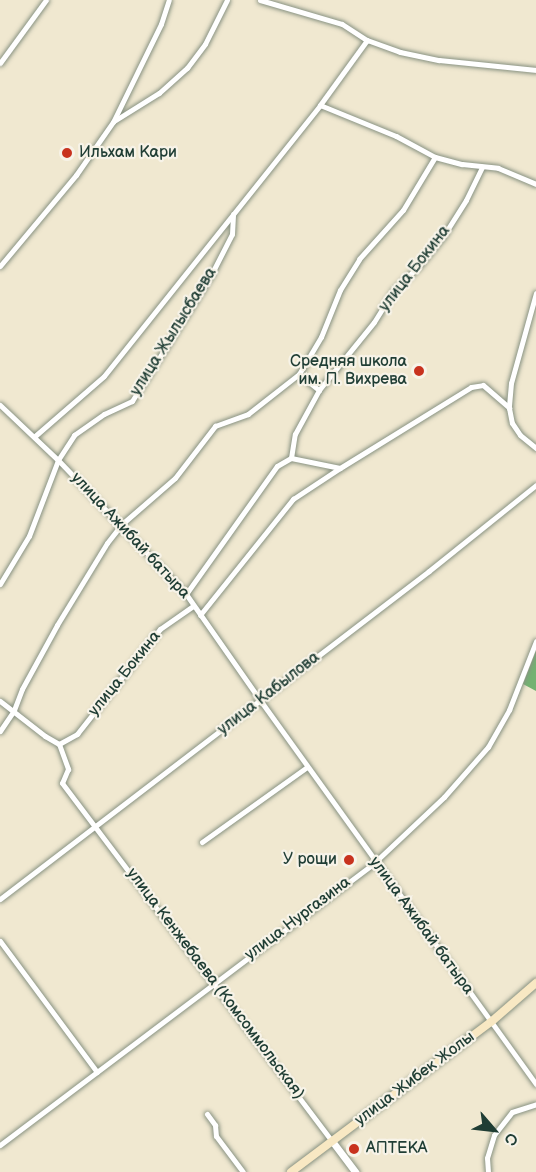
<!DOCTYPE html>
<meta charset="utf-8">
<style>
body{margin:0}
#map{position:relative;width:536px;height:1172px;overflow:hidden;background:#f0e8d0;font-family:"Balsamiq Sans",sans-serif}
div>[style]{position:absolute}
.forest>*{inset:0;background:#74b272}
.roads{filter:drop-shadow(0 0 2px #889282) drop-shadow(0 0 2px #889282)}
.minor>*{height:5px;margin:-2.5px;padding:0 2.5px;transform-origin:2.5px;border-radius:2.5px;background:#fff}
.tertiary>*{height:7px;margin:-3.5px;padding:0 3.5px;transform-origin:3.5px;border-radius:3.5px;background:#fff}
.secondary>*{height:8px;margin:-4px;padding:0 4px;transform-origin:4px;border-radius:4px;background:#f8e8c3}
.dots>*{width:16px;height:16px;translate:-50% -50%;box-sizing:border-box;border:3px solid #f7f3e8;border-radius:50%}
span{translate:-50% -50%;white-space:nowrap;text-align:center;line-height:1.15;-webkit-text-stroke:4.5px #f7f3e8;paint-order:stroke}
.poi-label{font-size:16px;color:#1f3d34}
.left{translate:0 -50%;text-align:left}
.right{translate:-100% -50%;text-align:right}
.street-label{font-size:16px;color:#1f3d34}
.north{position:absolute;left:464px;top:1100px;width:60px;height:60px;-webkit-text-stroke:4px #f7f3e8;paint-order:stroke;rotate:118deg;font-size:16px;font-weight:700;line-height:24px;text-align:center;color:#1f3d34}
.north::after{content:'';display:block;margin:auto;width:21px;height:27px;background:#1f3d34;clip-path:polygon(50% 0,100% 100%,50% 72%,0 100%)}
</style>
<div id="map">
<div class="forest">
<div style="clip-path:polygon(536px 651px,536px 691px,523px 684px)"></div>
</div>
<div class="roads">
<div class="minor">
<div style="left:260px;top:0;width:85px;rotate:16.3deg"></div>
<div style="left:342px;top:24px;width:30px;rotate:33deg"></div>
<div style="left:367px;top:40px;width:35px;rotate:20deg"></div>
<div style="left:400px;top:52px;width:40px;rotate:12deg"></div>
<div style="left:439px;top:60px;width:98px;rotate:5.9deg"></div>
<div style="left:0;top:63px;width:78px;rotate:-53.9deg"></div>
<div style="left:320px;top:105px;width:82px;rotate:22.2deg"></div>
<div style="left:396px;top:136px;width:44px;rotate:28.3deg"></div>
<div style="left:435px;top:157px;width:28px;rotate:15deg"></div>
<div style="left:462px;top:164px;width:36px;rotate:6deg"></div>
<div style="left:498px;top:168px;width:41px;rotate:22.8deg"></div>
<div style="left:114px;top:121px;width:53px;rotate:-31.9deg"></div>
<div style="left:159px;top:93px;width:38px;rotate:-42deg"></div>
<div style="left:187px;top:68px;width:30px;rotate:-53deg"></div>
<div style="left:205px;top:44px;width:49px;rotate:-63.4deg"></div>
<div style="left:0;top:266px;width:119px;rotate:-50.1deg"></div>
<div style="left:76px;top:175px;width:65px;rotate:-55.1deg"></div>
<div style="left:113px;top:122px;width:109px;rotate:-63.9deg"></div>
<div style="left:161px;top:24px;width:25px;rotate:-72deg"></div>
<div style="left:536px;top:293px;width:93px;rotate:105.5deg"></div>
<div style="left:511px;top:383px;width:25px;rotate:95deg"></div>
<div style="left:509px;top:408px;width:15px;rotate:79deg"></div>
<div style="left:512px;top:423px;width:14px;rotate:56deg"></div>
<div style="left:520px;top:435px;width:21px;rotate:39deg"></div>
<div style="left:299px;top:374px;width:26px;rotate:39deg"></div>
<div style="left:0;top:405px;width:80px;rotate:43.5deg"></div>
<div style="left:58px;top:460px;width:185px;rotate:46.3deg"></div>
<div style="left:186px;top:594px;width:129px;rotate:55.1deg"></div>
<div style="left:260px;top:700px;width:473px;rotate:54.3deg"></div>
<div style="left:35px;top:436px;width:91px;rotate:-41deg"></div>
<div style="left:104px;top:376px;width:347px;rotate:-51.4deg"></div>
<div style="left:320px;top:105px;width:80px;rotate:-54.1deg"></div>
<div style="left:291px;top:458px;width:24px;rotate:-81deg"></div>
<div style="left:295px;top:434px;width:50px;rotate:-61.4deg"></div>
<div style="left:319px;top:390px;width:87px;rotate:-51deg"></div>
<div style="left:374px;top:322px;width:36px;rotate:-58deg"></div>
<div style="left:393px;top:291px;width:33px;rotate:-44deg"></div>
<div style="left:417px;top:268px;width:43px;rotate:-50.7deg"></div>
<div style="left:444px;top:235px;width:41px;rotate:-57.8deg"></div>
<div style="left:466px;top:200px;width:37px;rotate:-64deg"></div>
<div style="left:0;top:584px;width:56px;rotate:-58.9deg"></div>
<div style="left:29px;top:536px;width:81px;rotate:-69.1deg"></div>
<div style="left:58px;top:460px;width:30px;rotate:-57deg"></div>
<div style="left:74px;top:435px;width:37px;rotate:-35deg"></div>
<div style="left:104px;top:414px;width:31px;rotate:-25deg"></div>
<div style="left:132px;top:401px;width:149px;rotate:-57.9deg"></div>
<div style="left:211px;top:275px;width:46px;rotate:-62.9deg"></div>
<div style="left:232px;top:234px;width:20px;rotate:-87deg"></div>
<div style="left:186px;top:594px;width:157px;rotate:-54.6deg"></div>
<div style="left:277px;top:466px;width:16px;rotate:-30deg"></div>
<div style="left:291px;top:458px;width:50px;rotate:11.5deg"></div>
<div style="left:340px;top:468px;width:154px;rotate:-31.7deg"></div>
<div style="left:471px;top:387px;width:12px;rotate:-9deg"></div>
<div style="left:483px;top:385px;width:35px;rotate:41deg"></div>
<div style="left:200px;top:615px;width:149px;rotate:-51.3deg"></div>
<div style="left:293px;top:499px;width:56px;rotate:-33.4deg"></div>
<div style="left:0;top:701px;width:57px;rotate:37.9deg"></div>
<div style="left:45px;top:736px;width:16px;rotate:30deg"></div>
<div style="left:59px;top:744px;width:27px;rotate:70deg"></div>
<div style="left:68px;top:769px;width:15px;rotate:113deg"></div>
<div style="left:62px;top:783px;width:448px;rotate:53deg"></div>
<div style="left:0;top:731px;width:25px;rotate:-56deg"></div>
<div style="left:14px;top:710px;width:22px;rotate:-69deg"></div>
<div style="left:22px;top:689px;width:73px;rotate:-61.3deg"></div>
<div style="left:57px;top:625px;width:96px;rotate:-58.6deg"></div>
<div style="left:107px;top:543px;width:24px;rotate:-52deg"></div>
<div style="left:122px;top:524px;width:70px;rotate:-41deg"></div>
<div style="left:175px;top:478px;width:66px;rotate:-52.4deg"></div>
<div style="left:215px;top:426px;width:35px;rotate:-20deg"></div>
<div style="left:248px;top:414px;width:65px;rotate:-38.1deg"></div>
<div style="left:299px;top:374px;width:43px;rotate:-59.3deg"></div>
<div style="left:321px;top:337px;width:51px;rotate:-68deg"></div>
<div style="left:340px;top:290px;width:36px;rotate:-58deg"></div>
<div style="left:359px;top:259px;width:66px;rotate:-48.1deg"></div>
<div style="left:403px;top:210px;width:62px;rotate:-58.9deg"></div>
<div style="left:59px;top:744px;width:21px;rotate:-29deg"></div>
<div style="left:77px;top:734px;width:134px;rotate:-51.7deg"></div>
<div style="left:160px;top:629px;width:40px;rotate:-34.9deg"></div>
<div style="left:202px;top:842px;width:129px;rotate:-35.5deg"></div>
<div style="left:0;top:899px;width:540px;rotate:-37.4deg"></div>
<div style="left:429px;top:571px;width:137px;rotate:-38.8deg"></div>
<div style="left:0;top:941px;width:163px;rotate:53.5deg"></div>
<div style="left:207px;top:1114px;width:14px;rotate:54deg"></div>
<div style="left:215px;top:1125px;width:11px;rotate:85deg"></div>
<div style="left:216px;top:1136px;width:45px;rotate:53.1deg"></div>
<div style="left:0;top:1145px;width:470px;rotate:-37deg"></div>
<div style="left:375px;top:862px;width:95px;rotate:-43.3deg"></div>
<div style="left:444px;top:797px;width:67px;rotate:-48.7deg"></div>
<div style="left:488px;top:747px;width:43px;rotate:-60.4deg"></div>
<div style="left:509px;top:710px;width:74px;rotate:-68.6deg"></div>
<div style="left:488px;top:1172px;width:14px;rotate:-94deg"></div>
<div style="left:487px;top:1158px;width:24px;rotate:-73deg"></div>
<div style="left:494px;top:1135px;width:29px;rotate:-52deg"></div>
<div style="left:512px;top:1112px;width:25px;rotate:-18deg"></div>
</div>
<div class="tertiary">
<div style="left:332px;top:1141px;width:39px;rotate:53deg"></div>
</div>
<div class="secondary">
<div style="left:291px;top:1172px;width:250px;rotate:-36.9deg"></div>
<div style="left:491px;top:1022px;width:60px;rotate:-40.9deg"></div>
</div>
</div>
<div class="dots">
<div style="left:67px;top:153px;background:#c8321e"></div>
<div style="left:419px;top:371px;background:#c8321e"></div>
<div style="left:349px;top:860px;background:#c8321e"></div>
<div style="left:354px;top:1149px;background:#c8321e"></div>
</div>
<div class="poi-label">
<span class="left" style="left:79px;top:153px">Ильхам Кари</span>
<span class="right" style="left:407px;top:371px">Средняя школа<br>им. П. Вихрева</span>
<span class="right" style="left:337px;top:860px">У рощи</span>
<span class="left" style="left:366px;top:1149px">АПТЕКА</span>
</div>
<div class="street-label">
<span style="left:415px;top:269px;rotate:-52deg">улица Бокина</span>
<span style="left:174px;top:332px;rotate:-58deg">улица Жылысбаева</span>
<span style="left:130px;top:536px;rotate:47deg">улица Ажибай батыра</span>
<span style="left:125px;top:674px;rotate:-51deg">улица Бокина</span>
<span style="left:269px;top:694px;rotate:-38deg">улица Кабылова</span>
<span style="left:298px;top:919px;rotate:-37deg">улица Нургазина</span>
<span style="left:421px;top:926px;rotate:54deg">улица Ажибай батыра</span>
<span style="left:215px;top:984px;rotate:53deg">улица Кенжебаева (Комсоммольская)</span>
<span style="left:415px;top:1079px;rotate:-37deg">улица Жибек Жолы</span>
</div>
<div class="north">С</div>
</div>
